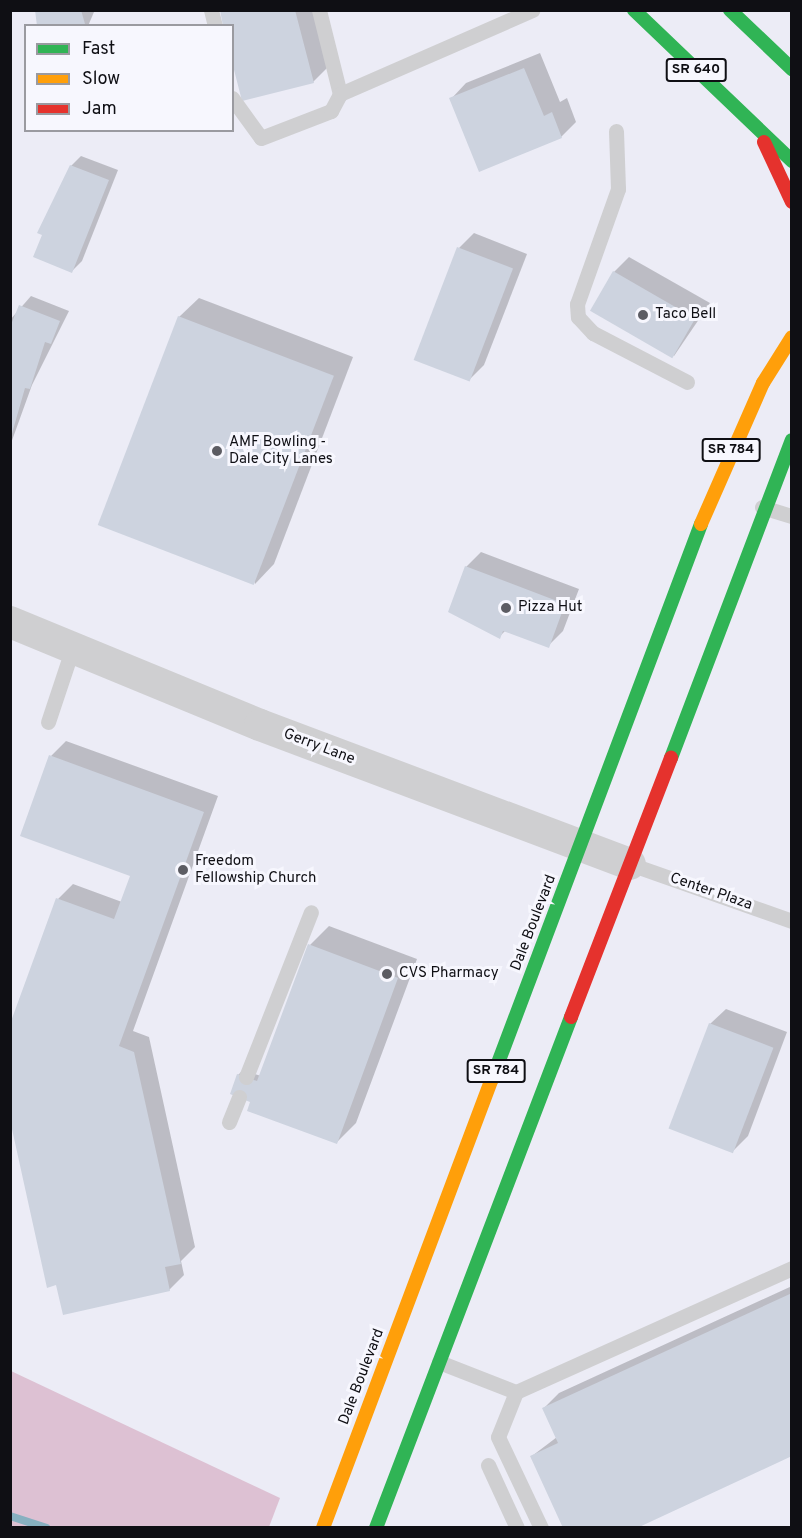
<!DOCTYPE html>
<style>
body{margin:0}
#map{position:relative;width:802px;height:1538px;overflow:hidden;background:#ececf6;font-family:Overpass,sans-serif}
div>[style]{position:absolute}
.forest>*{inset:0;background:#ddc1d3}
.shadow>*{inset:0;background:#0003}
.stream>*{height:8px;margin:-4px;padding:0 4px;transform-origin:4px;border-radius:4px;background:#87b0c0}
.building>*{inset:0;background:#cdd3df;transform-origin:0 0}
.lane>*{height:15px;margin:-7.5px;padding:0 7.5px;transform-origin:7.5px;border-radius:7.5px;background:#cfcfd1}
.street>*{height:32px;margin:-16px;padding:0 16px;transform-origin:16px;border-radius:16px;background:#cfcfd1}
.fast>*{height:14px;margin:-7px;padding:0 7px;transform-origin:7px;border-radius:7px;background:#30b455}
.slow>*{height:14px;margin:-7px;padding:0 7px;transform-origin:7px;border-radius:7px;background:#ff9f0a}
.jam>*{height:14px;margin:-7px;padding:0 7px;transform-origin:7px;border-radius:7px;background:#e5322d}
.dots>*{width:16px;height:16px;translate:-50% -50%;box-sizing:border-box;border:3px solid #f7f7fe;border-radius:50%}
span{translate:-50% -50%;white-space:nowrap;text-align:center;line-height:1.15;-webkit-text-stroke:6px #f7f7fe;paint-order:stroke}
.shield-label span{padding:2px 4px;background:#f7f7fe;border:2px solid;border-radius:4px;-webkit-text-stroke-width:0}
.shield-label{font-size:14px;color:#0f0f14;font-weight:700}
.poi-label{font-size:15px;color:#0f0f14}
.left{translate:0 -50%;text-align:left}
.street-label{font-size:15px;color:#0f0f14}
.frame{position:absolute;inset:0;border:12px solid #0f0f14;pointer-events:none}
.legend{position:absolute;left:24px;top:24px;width:210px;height:108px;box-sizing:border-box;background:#f7f7fe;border:2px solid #9a9aa0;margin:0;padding:8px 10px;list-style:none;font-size:18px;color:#0f0f14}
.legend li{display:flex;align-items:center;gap:12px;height:30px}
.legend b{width:30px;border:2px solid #9a9aa0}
</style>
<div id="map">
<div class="forest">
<div style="clip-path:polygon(11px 1371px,280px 1498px,269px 1527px,11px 1527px)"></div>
</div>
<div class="shadow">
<div style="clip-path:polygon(221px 10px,319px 10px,332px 63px,313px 82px,232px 26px)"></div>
<div style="clip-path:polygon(37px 11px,94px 10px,94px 12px,88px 26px,39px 26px)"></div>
<div style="clip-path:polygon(540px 53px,560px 102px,567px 98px,576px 122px,561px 137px,451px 99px,466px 83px)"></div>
<div style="clip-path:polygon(81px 156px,118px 170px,82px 261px,72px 271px,71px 166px)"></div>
<div style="clip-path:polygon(474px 233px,527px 254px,484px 365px,468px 381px,459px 248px)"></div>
<div style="clip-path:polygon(629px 257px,710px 303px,674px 356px,614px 272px)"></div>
<div style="clip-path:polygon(31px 296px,69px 311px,32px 385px,10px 446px,10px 320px)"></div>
<div style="clip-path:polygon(199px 298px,353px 357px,274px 564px,255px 584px,179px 317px)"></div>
<div style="clip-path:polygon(481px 552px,579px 589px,563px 631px,548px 646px,506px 630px,499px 637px,466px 567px)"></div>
<div style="clip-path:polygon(66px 741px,218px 796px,133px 1031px,149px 1037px,195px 1247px,181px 1261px,184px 1275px,169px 1290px,58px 899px,73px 884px,122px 902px,132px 875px,51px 756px)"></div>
<div style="clip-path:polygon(329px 926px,417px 959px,356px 1123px,337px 1142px,254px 1095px,238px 1075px,243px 1070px,261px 1076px,310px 945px)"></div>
<div style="clip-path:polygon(726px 1009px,787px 1032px,748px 1136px,733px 1151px,710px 1024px)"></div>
<div style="clip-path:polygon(792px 1286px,792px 1455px,532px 1456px,557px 1437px,544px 1408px,559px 1393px)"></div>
</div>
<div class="stream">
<div style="left:10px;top:1516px;width:38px;rotate:18deg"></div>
</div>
<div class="building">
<div style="clip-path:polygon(35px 10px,81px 10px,85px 24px,37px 26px)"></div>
<div style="clip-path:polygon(220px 10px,295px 10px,314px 83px,242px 101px,232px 62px,232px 26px,223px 26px)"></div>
<div style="clip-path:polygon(524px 68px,544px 116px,552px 112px,562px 138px,479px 172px,449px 98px)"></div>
<div style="clip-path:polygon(70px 165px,109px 180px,72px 273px,33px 257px,42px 235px,37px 233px)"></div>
<div style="left:457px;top:247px;width:60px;height:121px;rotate:21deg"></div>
<div style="left:613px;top:271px;width:95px;height:46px;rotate:30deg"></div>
<div style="clip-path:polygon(19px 305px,60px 321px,51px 344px,45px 342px,30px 389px,25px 388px,11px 437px,10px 327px)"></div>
<div style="left:178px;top:316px;width:167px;height:224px;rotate:21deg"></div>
<div style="clip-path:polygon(465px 566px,565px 604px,549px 648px,503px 631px,500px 639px,448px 612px)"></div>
<div style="clip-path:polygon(49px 755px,204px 812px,119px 1046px,134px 1052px,181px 1264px,165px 1267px,170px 1291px,63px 1315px,56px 1285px,47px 1288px,10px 1120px,10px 1024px,56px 898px,114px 919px,130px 876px,20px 836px)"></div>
<div style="clip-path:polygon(308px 944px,398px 978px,337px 1144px,247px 1111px,250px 1102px,230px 1094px,237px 1074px,257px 1081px)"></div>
<div style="left:709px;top:1023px;width:69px;height:113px;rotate:21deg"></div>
<div style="clip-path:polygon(792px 1293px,792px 1456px,637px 1528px,563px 1528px,530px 1456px,558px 1443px,542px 1408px)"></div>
</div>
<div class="lane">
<div style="left:211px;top:10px;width:16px;rotate:76deg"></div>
<div style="left:319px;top:10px;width:87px;rotate:76deg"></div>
<div style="left:232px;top:98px;width:49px;rotate:54.1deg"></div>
<div style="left:261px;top:138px;width:75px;rotate:-21.1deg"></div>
<div style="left:331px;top:111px;width:19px;rotate:-62deg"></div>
<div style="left:340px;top:94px;width:210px;rotate:-23.6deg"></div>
<div style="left:616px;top:131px;width:58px;rotate:88deg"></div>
<div style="left:618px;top:189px;width:122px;rotate:109.6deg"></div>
<div style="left:577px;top:304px;width:13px;rotate:86deg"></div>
<div style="left:578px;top:317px;width:22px;rotate:47deg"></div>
<div style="left:593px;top:333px;width:106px;rotate:27.5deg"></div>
<div style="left:762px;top:507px;width:31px;rotate:17deg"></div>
<div style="left:48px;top:722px;width:76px;rotate:-71.6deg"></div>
<div style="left:630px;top:864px;width:172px;rotate:19.4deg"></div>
<div style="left:246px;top:1077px;width:177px;rotate:-68.5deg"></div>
<div style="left:229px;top:1122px;width:27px;rotate:-68deg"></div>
<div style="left:439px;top:1362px;width:83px;rotate:21.3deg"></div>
<div style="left:516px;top:1392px;width:303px;rotate:-24.2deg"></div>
<div style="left:516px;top:1392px;width:48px;rotate:111.8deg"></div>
<div style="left:498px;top:1437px;width:101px;rotate:64.7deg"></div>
<div style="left:488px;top:1465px;width:69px;rotate:65.3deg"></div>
</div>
<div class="street">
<div style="left:10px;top:622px;width:270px;rotate:22.4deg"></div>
<div style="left:260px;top:725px;width:395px;rotate:20.6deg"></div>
</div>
<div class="fast">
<div style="left:634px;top:10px;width:219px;rotate:43.7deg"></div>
<div style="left:730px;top:10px;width:86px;rotate:43.6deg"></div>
<div style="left:671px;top:758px;width:340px;rotate:-69.2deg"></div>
<div style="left:492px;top:1079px;width:593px;rotate:-69.36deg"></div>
<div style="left:376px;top:1528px;width:547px;rotate:-69.11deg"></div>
</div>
<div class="slow">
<div style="left:701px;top:524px;width:154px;rotate:-66.3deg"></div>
<div style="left:763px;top:383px;width:54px;rotate:-57.8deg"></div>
<div style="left:323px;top:1528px;width:480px;rotate:-69.4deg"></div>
</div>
<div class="jam">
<div style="left:764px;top:142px;width:66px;rotate:65deg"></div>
<div style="left:571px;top:1017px;width:278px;rotate:-68.9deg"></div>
</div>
<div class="dots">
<div style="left:643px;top:315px;background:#5c5c63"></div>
<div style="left:217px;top:451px;background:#5c5c63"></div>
<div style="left:506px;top:608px;background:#5c5c63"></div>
<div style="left:183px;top:870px;background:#5c5c63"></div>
<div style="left:387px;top:974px;background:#5c5c63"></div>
</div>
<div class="shield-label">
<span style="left:696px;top:70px">SR 640</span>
<span style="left:731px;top:450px">SR 784</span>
<span style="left:496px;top:1071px">SR 784</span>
</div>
<div class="poi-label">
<span class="left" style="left:655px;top:315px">Taco Bell</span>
<span class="left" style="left:229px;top:451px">AMF Bowling -<br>Dale City Lanes</span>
<span class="left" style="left:518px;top:608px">Pizza Hut</span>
<span class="left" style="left:195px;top:870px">Freedom<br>Fellowship Church</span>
<span class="left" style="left:399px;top:974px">CVS Pharmacy</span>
</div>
<div class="street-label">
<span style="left:319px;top:747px;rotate:21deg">Gerry Lane</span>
<span style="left:711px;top:892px;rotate:19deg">Center Plaza</span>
<span style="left:534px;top:923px;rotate:-69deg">Dale Boulevard</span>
<span style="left:362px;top:1377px;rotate:-69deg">Dale Boulevard</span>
</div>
<div class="frame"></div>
<ul class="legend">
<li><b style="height:8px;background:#30b455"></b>Fast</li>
<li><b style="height:8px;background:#ff9f0a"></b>Slow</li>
<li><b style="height:8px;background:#e5322d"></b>Jam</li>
</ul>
</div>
